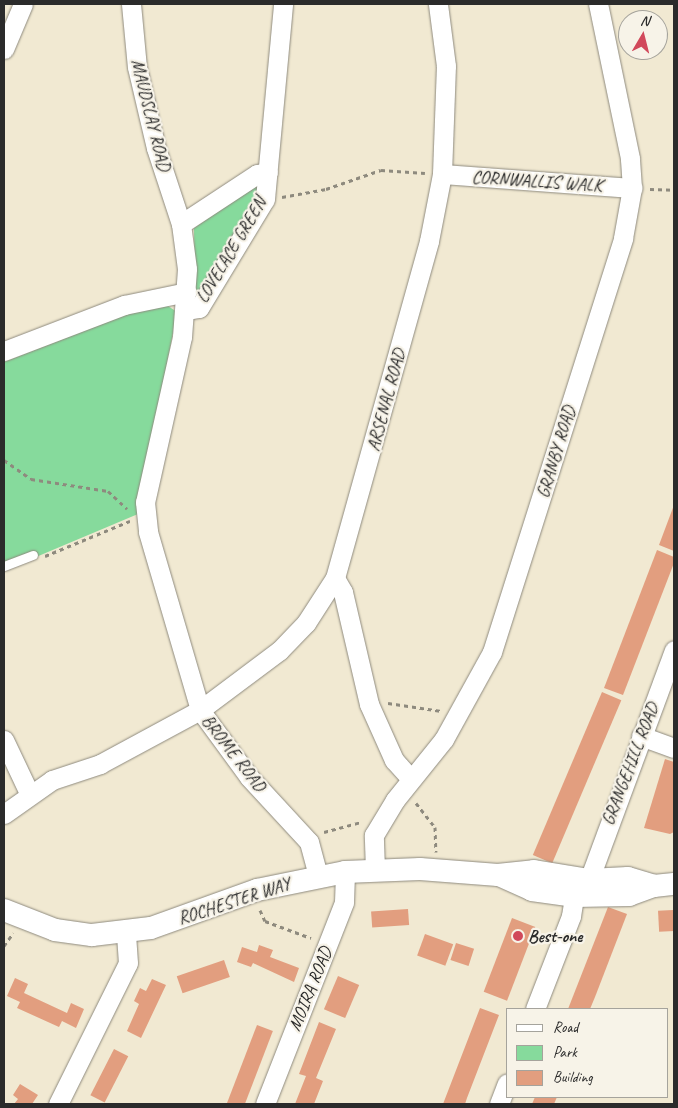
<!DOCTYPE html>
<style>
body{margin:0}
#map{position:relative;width:678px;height:1108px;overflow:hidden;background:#f1e9d2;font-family:Caveat,sans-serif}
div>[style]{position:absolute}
.green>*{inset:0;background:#86da9c}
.building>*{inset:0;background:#e29e7f;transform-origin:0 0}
.path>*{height:3px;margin-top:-1.5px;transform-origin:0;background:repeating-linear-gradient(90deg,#8e8a7e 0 4px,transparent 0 8px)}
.roads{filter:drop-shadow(0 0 1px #8e8a7e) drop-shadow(0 0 1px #8e8a7e)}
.service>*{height:9px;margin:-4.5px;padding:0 4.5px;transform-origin:4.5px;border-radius:4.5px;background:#fff}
.minor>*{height:19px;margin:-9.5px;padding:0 9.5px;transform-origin:9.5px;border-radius:9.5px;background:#fff}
.tertiary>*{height:22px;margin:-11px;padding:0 11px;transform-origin:11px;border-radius:11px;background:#fff}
.dots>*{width:14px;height:14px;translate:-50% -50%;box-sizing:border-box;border:2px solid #f7f3e8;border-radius:50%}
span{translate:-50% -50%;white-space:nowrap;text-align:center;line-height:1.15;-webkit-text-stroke:4.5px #f7f3e8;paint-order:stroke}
.street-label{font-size:18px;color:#2b2b2b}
.poi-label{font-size:18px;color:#2b2b2b;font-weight:700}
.left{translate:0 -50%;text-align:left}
.frame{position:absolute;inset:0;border:5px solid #2b2b2b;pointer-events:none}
.legend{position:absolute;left:506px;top:1008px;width:162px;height:90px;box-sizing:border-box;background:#f7f3e8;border:1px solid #a5a39c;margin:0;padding:6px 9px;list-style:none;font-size:15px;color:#2b2b2b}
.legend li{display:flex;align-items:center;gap:10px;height:25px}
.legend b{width:25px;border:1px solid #a5a39c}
.north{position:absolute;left:618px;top:10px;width:50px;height:50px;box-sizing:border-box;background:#f7f3e8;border:1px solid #a5a39c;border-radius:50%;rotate:8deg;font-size:14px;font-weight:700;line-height:20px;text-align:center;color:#2b2b2b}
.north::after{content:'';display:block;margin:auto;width:18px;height:22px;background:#d1495b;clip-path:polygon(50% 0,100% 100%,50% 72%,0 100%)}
</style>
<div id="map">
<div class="green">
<div style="clip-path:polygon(258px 184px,261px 189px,202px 291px,195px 293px,194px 228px)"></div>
<div style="clip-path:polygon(165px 304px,177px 312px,138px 514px,36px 557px,4px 562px,4px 362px,137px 310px)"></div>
</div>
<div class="building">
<div style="clip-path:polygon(674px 505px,674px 551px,659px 545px)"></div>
<div style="clip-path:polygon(657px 550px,674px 557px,674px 563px,623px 695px,604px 688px)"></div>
<div style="left:602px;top:692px;width:21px;height:177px;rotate:23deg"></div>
<div style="clip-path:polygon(665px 759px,674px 762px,674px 832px,670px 834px,644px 828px)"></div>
<div style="clip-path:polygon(608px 907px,627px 914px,595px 997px,590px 1009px,568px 1009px)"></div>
<div style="left:408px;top:909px;width:16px;height:37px;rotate:86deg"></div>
<div style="left:673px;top:910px;width:21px;height:15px;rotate:87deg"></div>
<div style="left:512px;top:918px;width:25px;height:79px;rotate:21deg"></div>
<div style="left:425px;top:934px;width:30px;height:23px;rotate:20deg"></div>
<div style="left:456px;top:943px;width:19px;height:18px;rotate:18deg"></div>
<div style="clip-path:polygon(259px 945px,273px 950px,270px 957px,299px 968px,294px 982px,253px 963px,251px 967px,237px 962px,242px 947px,257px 952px)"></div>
<div style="left:224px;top:960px;width:18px;height:50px;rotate:71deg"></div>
<div style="left:338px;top:976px;width:23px;height:36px;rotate:23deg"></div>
<div style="clip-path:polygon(15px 978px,28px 984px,24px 993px,67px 1013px,71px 1003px,84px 1009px,76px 1028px,62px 1021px,59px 1027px,17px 1008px,20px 1002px,7px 996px)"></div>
<div style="clip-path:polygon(152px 979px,166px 985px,141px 1038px,127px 1031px,139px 1004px,134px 1001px,140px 988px,146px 991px)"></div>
<div style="clip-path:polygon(480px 1008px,499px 1015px,467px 1098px,465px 1104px,443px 1104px)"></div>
<div style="clip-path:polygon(319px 1022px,336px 1029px,316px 1078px,323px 1081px,314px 1104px,295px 1104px,306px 1076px,299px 1074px)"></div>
<div style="left:257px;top:1025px;width:17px;height:85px;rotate:21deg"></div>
<div style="left:114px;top:1049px;width:16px;height:52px;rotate:27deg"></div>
<div style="clip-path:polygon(20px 1084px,38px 1095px,32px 1104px,14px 1104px,18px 1099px,13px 1095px)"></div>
<div style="clip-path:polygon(535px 1097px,557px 1097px,554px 1104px,532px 1104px)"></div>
</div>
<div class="path">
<div style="left:650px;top:189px;width:24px;rotate:2deg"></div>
<div style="left:282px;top:197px;width:45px;rotate:-10.3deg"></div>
<div style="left:326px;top:189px;width:58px;rotate:-19.1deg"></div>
<div style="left:381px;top:170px;width:44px;rotate:3.9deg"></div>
<div style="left:4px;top:460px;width:33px;rotate:35deg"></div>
<div style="left:31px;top:479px;width:78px;rotate:8.9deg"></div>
<div style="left:108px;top:491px;width:26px;rotate:43deg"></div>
<div style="left:45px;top:556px;width:92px;rotate:-22.4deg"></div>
<div style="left:388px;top:703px;width:54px;rotate:8.6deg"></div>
<div style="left:416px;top:803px;width:31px;rotate:52deg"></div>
<div style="left:435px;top:827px;width:25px;rotate:88deg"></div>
<div style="left:324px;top:832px;width:38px;rotate:-15deg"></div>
<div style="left:260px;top:910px;width:12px;rotate:66deg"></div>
<div style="left:265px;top:921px;width:49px;rotate:20.3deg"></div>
<div style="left:4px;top:946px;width:16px;rotate:-55deg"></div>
</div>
<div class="roads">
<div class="service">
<div style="left:4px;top:566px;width:31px;rotate:-21deg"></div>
</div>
<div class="minor">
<div style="left:131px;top:4px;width:63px;rotate:84.6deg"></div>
<div style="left:137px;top:67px;width:83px;rotate:76.8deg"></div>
<div style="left:156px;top:148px;width:80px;rotate:71.8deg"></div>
<div style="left:181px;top:224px;width:45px;rotate:82.4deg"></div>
<div style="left:187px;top:269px;width:68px;rotate:94.2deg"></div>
<div style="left:182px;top:337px;width:169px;rotate:102.6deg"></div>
<div style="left:145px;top:502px;width:30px;rotate:84deg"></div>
<div style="left:148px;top:532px;width:185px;rotate:73.7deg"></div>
<div style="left:200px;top:710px;width:83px;rotate:53.8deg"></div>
<div style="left:249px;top:777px;width:88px;rotate:47.3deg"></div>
<div style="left:309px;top:842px;width:34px;rotate:75deg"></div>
<div style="left:4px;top:49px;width:49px;rotate:-67.1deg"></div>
<div style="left:442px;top:174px;width:191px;rotate:4.2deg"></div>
<div style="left:181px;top:224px;width:91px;rotate:-33.3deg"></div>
<div style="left:257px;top:174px;width:11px;rotate:-10deg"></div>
<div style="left:186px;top:310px;width:13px;rotate:-9deg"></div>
<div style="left:199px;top:308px;width:127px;rotate:-58.8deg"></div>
<div style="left:265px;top:199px;width:196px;rotate:-84.7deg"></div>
<div style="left:4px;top:351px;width:129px;rotate:-21deg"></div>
<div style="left:124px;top:305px;width:64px;rotate:-11.7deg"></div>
<div style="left:641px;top:736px;width:35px;rotate:20deg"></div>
<div style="left:4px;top:740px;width:59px;rotate:64.7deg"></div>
<div style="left:411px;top:779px;width:25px;rotate:-132deg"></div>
<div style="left:394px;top:760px;width:61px;rotate:-114.1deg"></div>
<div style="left:369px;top:704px;width:115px;rotate:-103.1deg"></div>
<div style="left:343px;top:592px;width:16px;rotate:-120deg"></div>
<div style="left:335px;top:578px;width:350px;rotate:-74.4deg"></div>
<div style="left:429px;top:241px;width:68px;rotate:-79deg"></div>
<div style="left:442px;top:174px;width:108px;rotate:-87.9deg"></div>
<div style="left:446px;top:66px;width:63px;rotate:-97.4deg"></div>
<div style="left:4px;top:814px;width:59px;rotate:-35.3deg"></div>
<div style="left:52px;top:780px;width:51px;rotate:-18.4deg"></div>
<div style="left:100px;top:764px;width:114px;rotate:-28.4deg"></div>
<div style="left:200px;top:710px;width:99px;rotate:-36.8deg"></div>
<div style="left:279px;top:651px;width:39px;rotate:-46deg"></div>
<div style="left:306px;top:623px;width:54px;rotate:-57.2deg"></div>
<div style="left:375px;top:870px;width:35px;rotate:-92deg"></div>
<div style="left:374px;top:835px;width:41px;rotate:-59deg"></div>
<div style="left:395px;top:800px;width:78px;rotate:-51.2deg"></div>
<div style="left:444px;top:739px;width:99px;rotate:-61.1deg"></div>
<div style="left:492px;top:652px;width:434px;rotate:-72.4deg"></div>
<div style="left:623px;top:238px;width:51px;rotate:-79.8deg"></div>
<div style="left:632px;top:188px;width:30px;rotate:-94deg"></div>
<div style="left:630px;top:158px;width:157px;rotate:-101.7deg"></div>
<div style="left:589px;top:880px;width:245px;rotate:-69.7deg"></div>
<div style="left:535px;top:1009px;width:100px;rotate:-68.8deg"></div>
<div style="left:571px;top:916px;width:20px;rotate:-81deg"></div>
<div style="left:58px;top:1104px;width:157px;rotate:-63.6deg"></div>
<div style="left:128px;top:963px;width:30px;rotate:-94deg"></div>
<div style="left:265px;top:1104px;width:217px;rotate:-68.6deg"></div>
<div style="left:344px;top:902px;width:30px;rotate:-88deg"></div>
<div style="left:499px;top:1104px;width:22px;rotate:-69deg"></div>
</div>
<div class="tertiary">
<div style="left:499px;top:875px;width:36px;rotate:24deg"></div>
<div style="left:532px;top:890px;width:42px;rotate:8.1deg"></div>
<div style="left:574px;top:896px;width:55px;rotate:-1deg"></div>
<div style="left:629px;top:895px;width:27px;rotate:-20deg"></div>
<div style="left:654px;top:886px;width:20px;rotate:-6deg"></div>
<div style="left:4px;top:910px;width:55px;rotate:21.4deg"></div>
<div style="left:55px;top:930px;width:37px;rotate:8deg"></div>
<div style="left:92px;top:935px;width:59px;rotate:-6.8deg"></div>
<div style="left:151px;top:928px;width:113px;rotate:-19.7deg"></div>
<div style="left:257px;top:890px;width:90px;rotate:-11.6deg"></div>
<div style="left:345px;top:872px;width:75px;rotate:-2.3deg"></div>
<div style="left:420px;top:869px;width:78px;rotate:4.4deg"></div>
<div style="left:498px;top:875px;width:36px;rotate:-6deg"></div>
<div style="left:534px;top:871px;width:56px;rotate:9.3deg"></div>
<div style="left:589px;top:880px;width:39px;rotate:-3deg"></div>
<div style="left:628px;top:878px;width:27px;rotate:17deg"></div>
</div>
</div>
<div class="dots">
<div style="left:518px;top:936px;background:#d1495b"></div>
</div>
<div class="street-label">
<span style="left:151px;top:115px;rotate:76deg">MAUDSLAY ROAD</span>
<span style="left:537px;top:181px;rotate:4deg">CORNWALLIS WALK</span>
<span style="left:231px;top:250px;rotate:-59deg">LOVELACE GREEN</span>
<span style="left:386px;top:400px;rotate:-75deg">ARSENAL ROAD</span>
<span style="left:556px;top:452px;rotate:-73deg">GRANBY ROAD</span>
<span style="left:234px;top:753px;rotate:52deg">BROME ROAD</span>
<span style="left:630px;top:764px;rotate:-69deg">GRANGEHILL ROAD</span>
<span style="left:234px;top:901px;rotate:-18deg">ROCHESTER WAY</span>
<span style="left:310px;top:989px;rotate:-68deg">MOIRA ROAD</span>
</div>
<div class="poi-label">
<span class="left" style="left:528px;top:936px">Best-one</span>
</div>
<div class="frame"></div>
<ul class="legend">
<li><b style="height:6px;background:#fff"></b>Road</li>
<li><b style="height:14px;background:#86da9c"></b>Park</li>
<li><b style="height:14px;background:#e29e7f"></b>Building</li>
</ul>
<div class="north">N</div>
</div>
